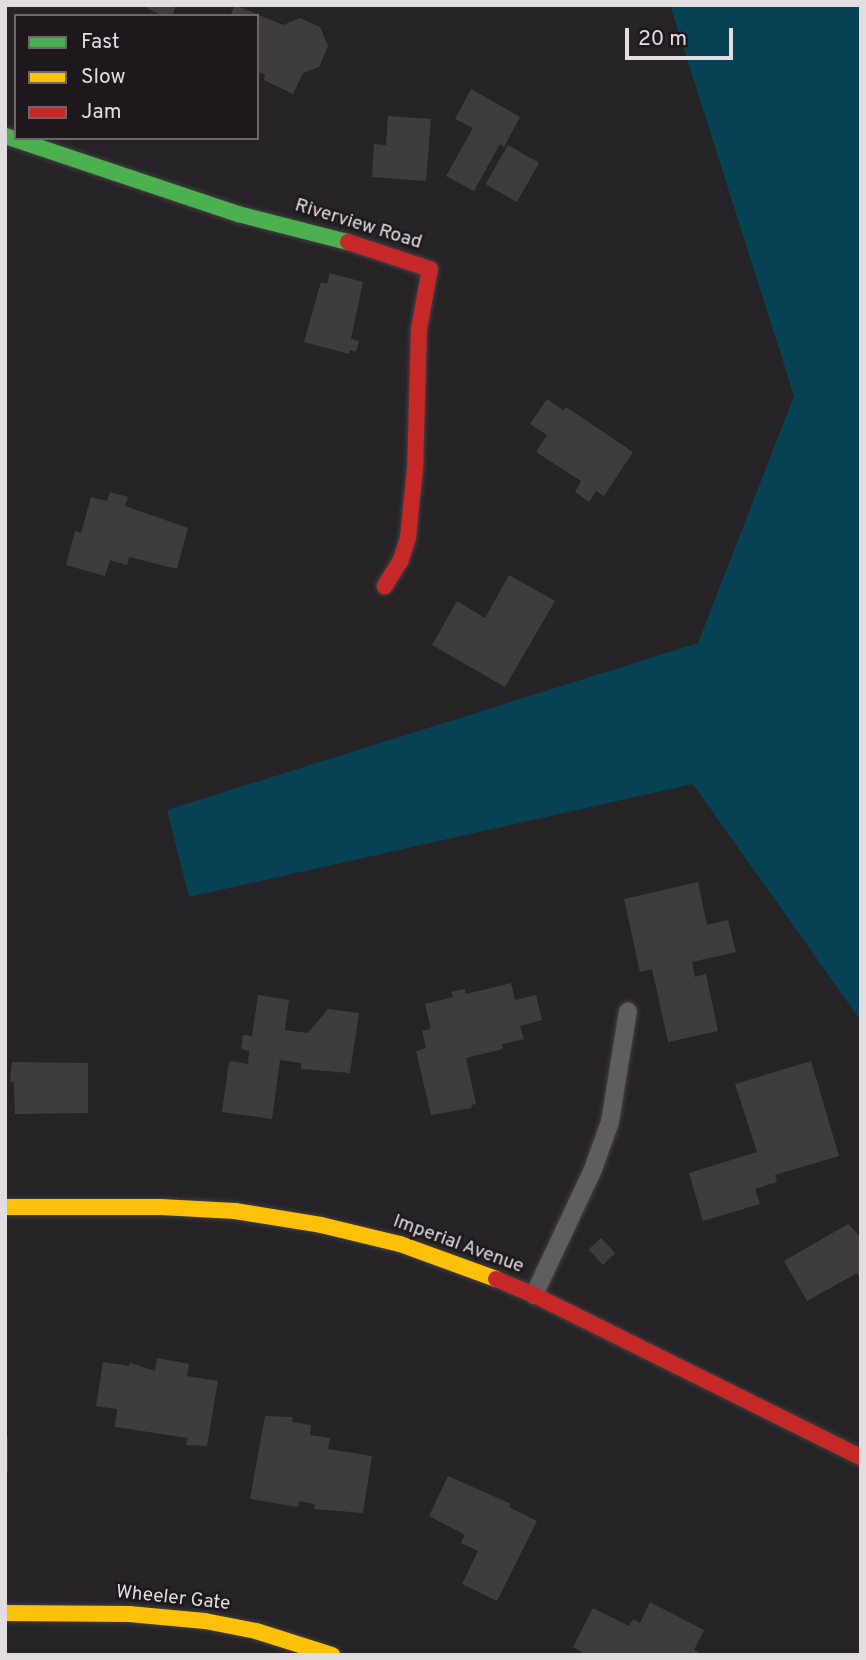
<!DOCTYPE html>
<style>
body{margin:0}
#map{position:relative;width:866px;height:1660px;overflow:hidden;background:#262326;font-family:Overpass,sans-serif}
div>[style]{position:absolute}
.water>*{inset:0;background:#064154}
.building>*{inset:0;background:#3f3c3f;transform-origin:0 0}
.roads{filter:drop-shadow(0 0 2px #413f41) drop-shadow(0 0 2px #413f41)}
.lane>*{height:18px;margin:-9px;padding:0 9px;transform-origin:9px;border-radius:9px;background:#605d60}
.fast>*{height:16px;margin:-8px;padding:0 8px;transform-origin:8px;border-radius:8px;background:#4caf50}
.slow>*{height:16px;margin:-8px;padding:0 8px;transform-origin:8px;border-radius:8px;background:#ffc107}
.jam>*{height:16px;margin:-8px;padding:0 8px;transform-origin:8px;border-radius:8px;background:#c62828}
span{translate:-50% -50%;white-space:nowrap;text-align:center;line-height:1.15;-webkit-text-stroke:5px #1e181d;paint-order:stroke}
.street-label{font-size:19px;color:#e1dde1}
.frame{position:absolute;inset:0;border:7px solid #e1dde1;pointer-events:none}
.legend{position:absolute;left:14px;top:14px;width:245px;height:126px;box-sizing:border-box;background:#1e181d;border:2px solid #6c676b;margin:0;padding:9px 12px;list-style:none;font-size:21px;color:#e1dde1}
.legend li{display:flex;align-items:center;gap:14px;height:35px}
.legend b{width:35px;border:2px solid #6c676b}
.scale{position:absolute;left:625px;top:28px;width:108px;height:32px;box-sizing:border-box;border:4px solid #e1dde1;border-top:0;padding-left:9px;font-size:21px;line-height:24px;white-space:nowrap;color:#e1dde1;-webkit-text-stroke:5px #1e181d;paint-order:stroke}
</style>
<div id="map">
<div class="water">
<div style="clip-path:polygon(670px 5px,861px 5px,861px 1021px,693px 784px,189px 897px,167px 810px,698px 643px,794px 396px)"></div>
</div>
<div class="building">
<div style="clip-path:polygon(141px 5px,176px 5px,172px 16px,163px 16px)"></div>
<div style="clip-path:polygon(235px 5px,283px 25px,300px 18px,320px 27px,328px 46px,319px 67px,303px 73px,293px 94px,264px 80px,265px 75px,257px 71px,257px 16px,230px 16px)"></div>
<div style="clip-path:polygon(471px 89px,520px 117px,504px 147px,500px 144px,474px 191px,446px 176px,473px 128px,455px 119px)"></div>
<div style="clip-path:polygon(388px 116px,431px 119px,426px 181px,372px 177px,374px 144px,386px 145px)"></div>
<div style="left:508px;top:145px;width:36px;height:45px;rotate:30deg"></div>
<div style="clip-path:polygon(330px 273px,363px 282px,351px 339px,359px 341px,356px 352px,350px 350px,349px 354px,304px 342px,321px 282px,327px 284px)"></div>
<div style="clip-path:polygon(547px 399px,563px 410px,566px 407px,633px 452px,604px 496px,596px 491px,589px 502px,575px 492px,581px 481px,536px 452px,547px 435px,530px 424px)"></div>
<div style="clip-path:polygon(110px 492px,128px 497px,125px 506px,188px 528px,177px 569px,129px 557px,127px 565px,110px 560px,105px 576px,66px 565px,75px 531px,81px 533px,91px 497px,107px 501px)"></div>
<div style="clip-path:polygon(509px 575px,555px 601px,505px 687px,432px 645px,457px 601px,485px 618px)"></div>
<div style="clip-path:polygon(698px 882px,707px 925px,728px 920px,736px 952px,692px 962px,695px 977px,706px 974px,718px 1031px,668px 1042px,652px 969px,640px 972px,624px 899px)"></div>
<div style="clip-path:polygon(511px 983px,515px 1000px,536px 995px,542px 1020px,520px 1026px,524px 1039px,502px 1044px,503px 1049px,466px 1058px,476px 1104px,471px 1105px,472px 1108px,431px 1115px,416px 1051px,426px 1048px,422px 1031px,431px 1029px,425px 1004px,453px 997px,451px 992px,465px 989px,466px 994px)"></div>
<div style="clip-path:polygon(258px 995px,289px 1000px,285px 1030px,308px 1033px,328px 1009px,359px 1013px,350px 1073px,301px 1069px,301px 1063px,280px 1060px,272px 1119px,222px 1112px,229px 1061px,248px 1064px,249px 1051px,241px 1049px,243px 1035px,252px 1036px)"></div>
<div style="clip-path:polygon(811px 1061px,839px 1156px,775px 1175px,777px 1182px,755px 1189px,760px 1204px,703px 1221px,689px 1173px,757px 1152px,735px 1084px)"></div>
<div style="clip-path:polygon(12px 1062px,88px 1063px,88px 1113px,15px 1114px,14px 1082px,10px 1082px)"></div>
<div style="clip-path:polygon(848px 1224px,861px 1237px,861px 1280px,857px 1273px,807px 1301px,784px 1261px)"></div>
<div style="left:601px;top:1238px;width:21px;height:17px;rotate:47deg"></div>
<div style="clip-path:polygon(157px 1358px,189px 1364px,187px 1376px,218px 1381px,207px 1446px,186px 1445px,188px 1438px,115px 1427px,117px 1409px,96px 1406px,103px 1362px,129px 1366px,130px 1363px,155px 1371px)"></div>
<div style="clip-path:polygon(265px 1416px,293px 1417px,292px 1422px,311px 1425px,310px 1435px,330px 1438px,328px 1449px,372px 1456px,363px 1513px,314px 1509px,315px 1504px,299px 1501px,298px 1507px,250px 1499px)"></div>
<div style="left:5px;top:1437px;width:3px;height:35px"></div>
<div style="clip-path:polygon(448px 1476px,511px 1504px,509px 1507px,537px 1521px,497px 1601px,462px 1584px,478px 1551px,461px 1543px,465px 1535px,429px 1516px)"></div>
<div style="clip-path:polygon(650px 1602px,704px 1630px,694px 1650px,703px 1655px,587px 1655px,573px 1647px,593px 1608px,629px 1626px,633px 1619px,640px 1623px)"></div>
</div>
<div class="roads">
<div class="lane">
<div style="left:534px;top:1295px;width:136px;rotate:-64.8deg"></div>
<div style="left:592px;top:1172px;width:53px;rotate:-70.2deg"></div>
<div style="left:610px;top:1122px;width:112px;rotate:-80.8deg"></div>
</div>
<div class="fast">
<div style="left:5px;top:136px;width:246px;rotate:18.5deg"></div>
<div style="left:238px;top:214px;width:114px;rotate:14.3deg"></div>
</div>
<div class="slow">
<div style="left:5px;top:1207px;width:156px"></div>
<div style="left:161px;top:1207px;width:74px;rotate:3.1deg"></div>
<div style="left:235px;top:1211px;width:87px;rotate:9.2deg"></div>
<div style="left:321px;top:1225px;width:81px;rotate:13.5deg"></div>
<div style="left:400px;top:1244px;width:102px;rotate:20deg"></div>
<div style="left:5px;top:1613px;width:124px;rotate:0.5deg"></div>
<div style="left:129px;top:1614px;width:76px;rotate:5.3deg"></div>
<div style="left:205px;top:1621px;width:52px;rotate:11.1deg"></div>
<div style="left:256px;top:1631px;width:80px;rotate:17.5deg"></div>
</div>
<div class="jam">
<div style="left:348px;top:242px;width:86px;rotate:18.2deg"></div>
<div style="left:430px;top:269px;width:61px;rotate:100.4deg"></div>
<div style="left:419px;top:329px;width:139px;rotate:91.6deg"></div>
<div style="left:415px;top:468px;width:70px;rotate:95.7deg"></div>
<div style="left:408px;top:538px;width:23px;rotate:108deg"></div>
<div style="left:401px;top:560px;width:31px;rotate:122deg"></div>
<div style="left:496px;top:1279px;width:41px;rotate:22.8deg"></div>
<div style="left:534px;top:1295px;width:365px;rotate:26.4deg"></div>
</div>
</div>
<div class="street-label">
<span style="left:358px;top:225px;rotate:17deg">Riverview Road</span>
<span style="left:458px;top:1245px;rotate:20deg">Imperial Avenue</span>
<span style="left:173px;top:1599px;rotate:6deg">Wheeler Gate</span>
</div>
<div class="frame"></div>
<ul class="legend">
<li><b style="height:9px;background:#4caf50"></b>Fast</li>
<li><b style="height:9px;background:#ffc107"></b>Slow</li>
<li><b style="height:9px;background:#c62828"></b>Jam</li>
</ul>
<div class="scale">20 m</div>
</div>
